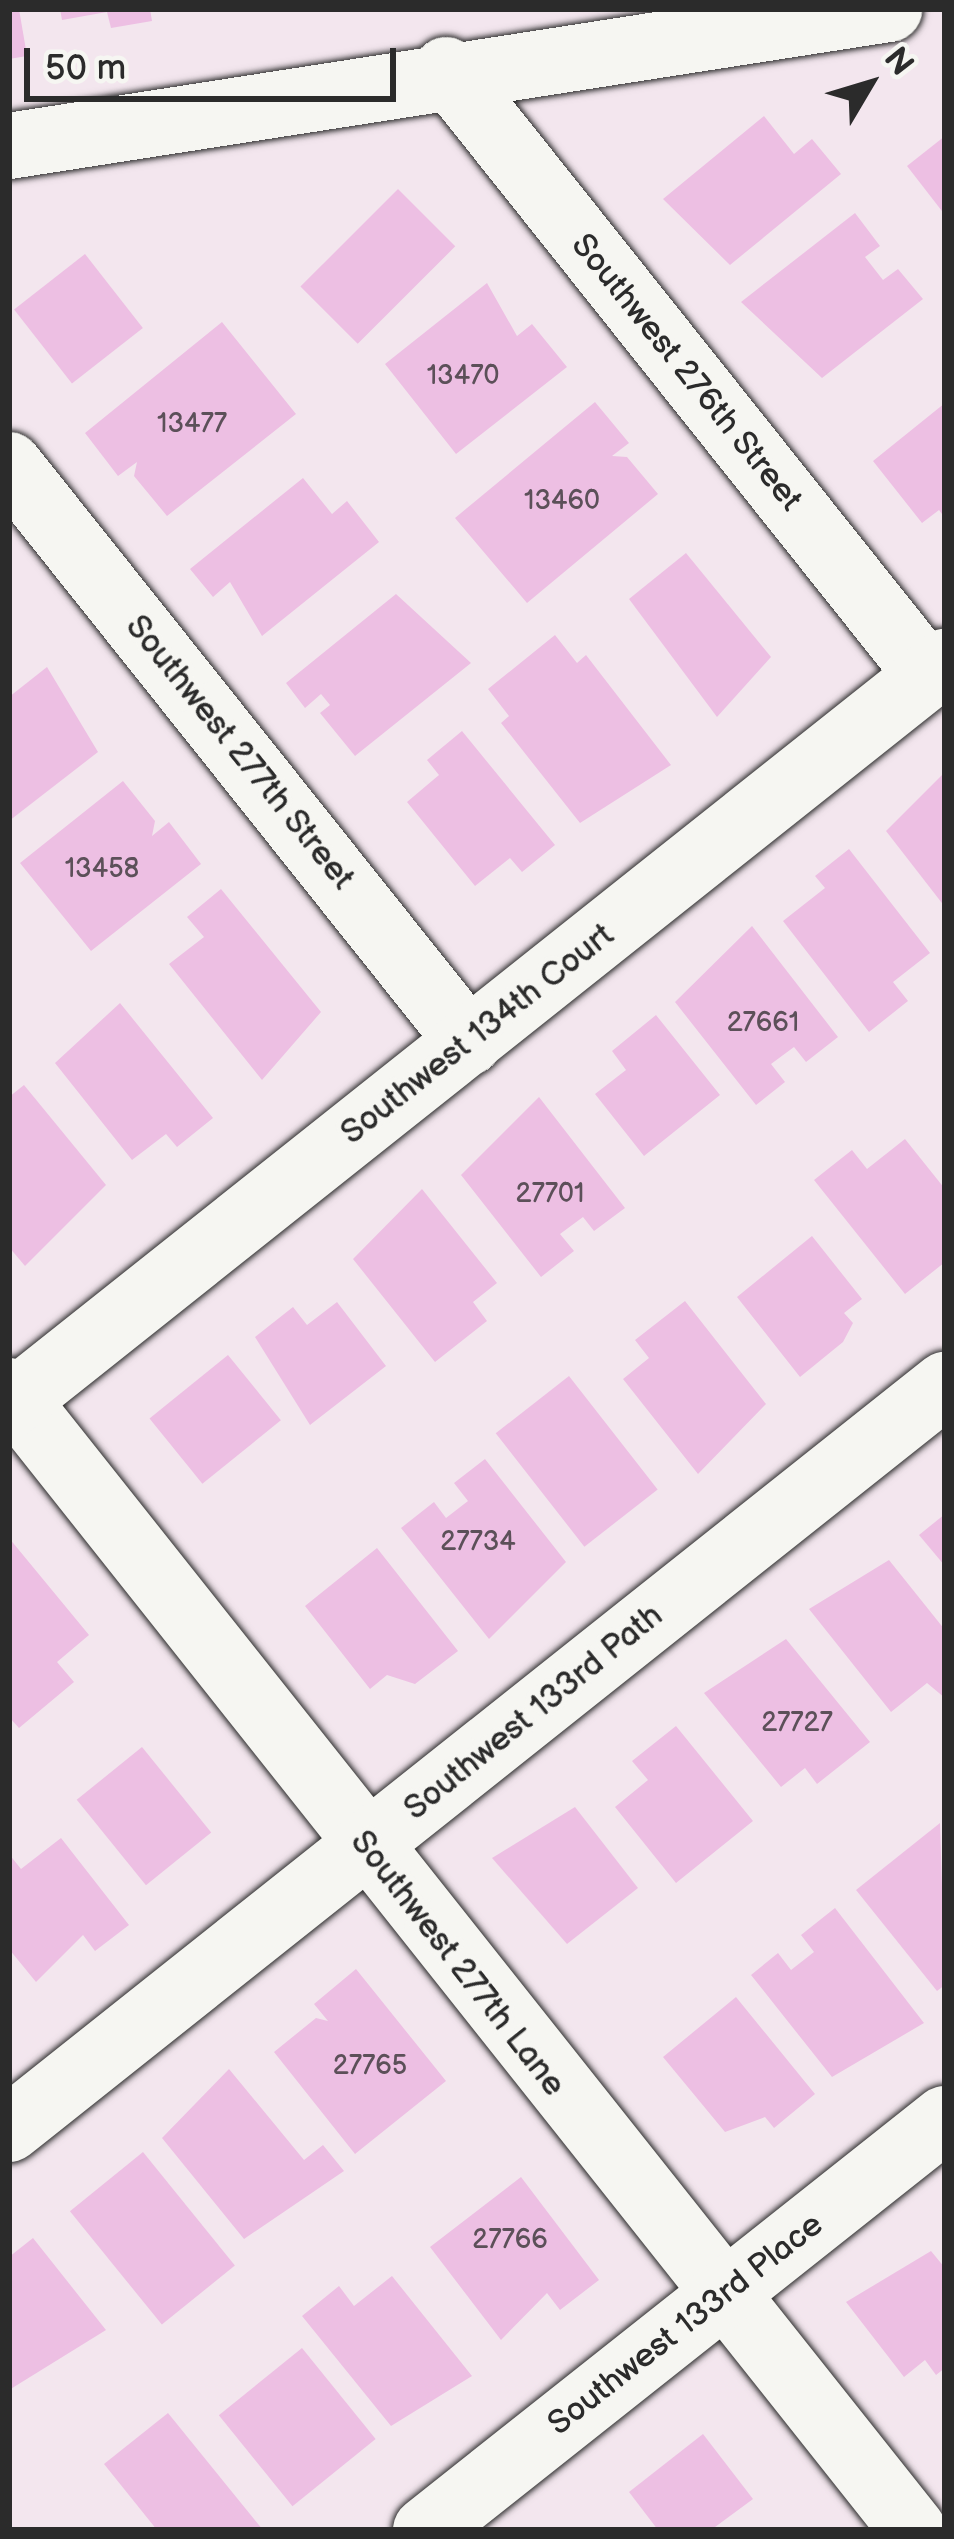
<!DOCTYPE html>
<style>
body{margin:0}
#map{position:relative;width:954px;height:2539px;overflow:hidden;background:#f3e6ee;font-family:"Balsamiq Sans",sans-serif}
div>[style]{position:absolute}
.building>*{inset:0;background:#edbfe3;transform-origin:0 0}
.roads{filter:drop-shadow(0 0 3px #2b2b2b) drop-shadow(0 0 3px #2b2b2b)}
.minor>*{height:66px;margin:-33px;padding:0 33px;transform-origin:33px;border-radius:33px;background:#f6f6f2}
span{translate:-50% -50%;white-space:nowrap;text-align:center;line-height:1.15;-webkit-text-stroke:10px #f6f6f2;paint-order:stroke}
.number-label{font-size:27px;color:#5c5059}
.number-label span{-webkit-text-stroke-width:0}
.street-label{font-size:33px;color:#2b2b2b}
.frame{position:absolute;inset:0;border:12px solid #2b2b2b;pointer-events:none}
.north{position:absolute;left:810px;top:24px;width:120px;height:120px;-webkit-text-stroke:9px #f6f6f2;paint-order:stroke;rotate:52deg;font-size:33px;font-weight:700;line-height:48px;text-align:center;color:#2b2b2b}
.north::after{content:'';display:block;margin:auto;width:42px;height:54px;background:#2b2b2b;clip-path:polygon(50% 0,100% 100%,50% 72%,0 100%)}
.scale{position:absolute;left:24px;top:48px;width:372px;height:54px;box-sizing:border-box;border:6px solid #2b2b2b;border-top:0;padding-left:15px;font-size:36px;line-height:42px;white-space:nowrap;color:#2b2b2b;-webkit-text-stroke:9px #f6f6f2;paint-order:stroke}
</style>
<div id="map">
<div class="building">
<div style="clip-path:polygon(9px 9px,19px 9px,27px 56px,9px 59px)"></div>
<div style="clip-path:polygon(60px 9px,150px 9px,152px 21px,111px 28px,107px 12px,62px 20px)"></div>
<div style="clip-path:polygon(764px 116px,794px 154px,812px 139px,841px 174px,730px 265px,663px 199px)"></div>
<div style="clip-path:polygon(945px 136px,945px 215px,907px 166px)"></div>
<div style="left:398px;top:189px;width:81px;height:138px;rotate:45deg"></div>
<div style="clip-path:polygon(855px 213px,880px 246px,865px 257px,883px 280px,898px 269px,923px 299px,822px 378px,741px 302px)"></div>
<div style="left:85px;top:254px;width:94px;height:90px;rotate:52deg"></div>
<div style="clip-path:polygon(487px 283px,517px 336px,532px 324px,567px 367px,456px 454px,385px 364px)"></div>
<div style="clip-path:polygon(222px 322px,296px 414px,167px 516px,134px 476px,137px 462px,118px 476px,85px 433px)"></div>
<div style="clip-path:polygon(595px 402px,629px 443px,612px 456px,627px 457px,658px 494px,527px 603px,455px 518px)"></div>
<div style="clip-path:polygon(945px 403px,945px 518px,939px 510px,922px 523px,873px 461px)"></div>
<div style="clip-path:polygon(303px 478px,332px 514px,347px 501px,379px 542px,262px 636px,230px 582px,213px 597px,190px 569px)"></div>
<div style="clip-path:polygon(686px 553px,771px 657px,717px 717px,629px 599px)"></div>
<div style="clip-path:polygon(396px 594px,471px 663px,355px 756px,320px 713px,330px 705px,321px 694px,305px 708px,286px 683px)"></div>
<div style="clip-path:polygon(555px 635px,577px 663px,586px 655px,671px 765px,580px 823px,501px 723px,509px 716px,488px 689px)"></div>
<div style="clip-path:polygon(47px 667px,98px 752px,9px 821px,9px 697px)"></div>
<div style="clip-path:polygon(462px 731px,555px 845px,522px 872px,510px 858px,475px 886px,407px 802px,439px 775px,427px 760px)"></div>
<div style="clip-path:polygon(945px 772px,945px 907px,886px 831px)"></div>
<div style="clip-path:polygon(123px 781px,155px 821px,152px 836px,169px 822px,201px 864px,91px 951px,20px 863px)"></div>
<div style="clip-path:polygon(849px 849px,930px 953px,893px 982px,908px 1001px,869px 1032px,783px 921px,825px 888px,815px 876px)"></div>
<div style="clip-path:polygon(221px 889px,321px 1012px,262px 1080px,169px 964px,204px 937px,187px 917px)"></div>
<div style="clip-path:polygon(752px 926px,838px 1037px,806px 1062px,794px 1047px,771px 1064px,785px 1082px,756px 1105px,675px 1002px)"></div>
<div style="clip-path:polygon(120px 1003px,213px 1118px,177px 1147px,166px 1134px,132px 1160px,55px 1063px)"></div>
<div style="clip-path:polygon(656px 1015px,720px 1095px,644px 1156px,595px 1094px,626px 1070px,612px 1051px)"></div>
<div style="clip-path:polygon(24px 1085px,106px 1185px,25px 1266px,9px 1247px,9px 1097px)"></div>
<div style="clip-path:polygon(539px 1097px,625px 1208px,594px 1231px,583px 1217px,560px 1234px,574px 1251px,541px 1277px,461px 1175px)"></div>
<div style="clip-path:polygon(905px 1139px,945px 1189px,945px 1262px,905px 1294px,814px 1180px,852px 1150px,867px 1169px)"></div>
<div style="clip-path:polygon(422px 1189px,497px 1283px,473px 1302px,487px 1321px,435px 1362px,353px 1259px)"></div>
<div style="clip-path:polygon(812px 1236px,862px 1299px,844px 1313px,853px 1323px,843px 1342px,800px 1377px,737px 1297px)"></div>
<div style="clip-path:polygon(685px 1301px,766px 1404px,698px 1474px,623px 1379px,649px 1358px,635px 1340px)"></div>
<div style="clip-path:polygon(337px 1302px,386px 1366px,310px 1425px,255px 1337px,293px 1307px,307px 1325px)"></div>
<div style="left:228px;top:1355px;width:84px;height:101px;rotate:51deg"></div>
<div style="left:569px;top:1376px;width:144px;height:93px;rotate:52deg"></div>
<div style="clip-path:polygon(485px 1459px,566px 1562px,489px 1639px,401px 1528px,434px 1502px,446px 1518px,468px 1501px,454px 1483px)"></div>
<div style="clip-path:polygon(945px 1514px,945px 1566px,919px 1535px)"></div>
<div style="clip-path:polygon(9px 1538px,89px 1635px,57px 1662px,74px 1682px,19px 1728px,9px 1717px)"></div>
<div style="clip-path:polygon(377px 1548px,458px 1651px,415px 1684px,387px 1675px,370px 1689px,305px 1606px)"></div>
<div style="clip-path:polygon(889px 1560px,945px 1630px,945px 1698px,927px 1683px,891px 1712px,809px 1609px)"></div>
<div style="clip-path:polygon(786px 1639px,870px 1742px,817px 1784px,805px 1768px,781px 1787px,704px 1693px)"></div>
<div style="clip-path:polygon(676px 1726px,753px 1821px,676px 1883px,615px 1807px,648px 1780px,632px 1761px)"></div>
<div style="left:142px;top:1747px;width:110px;height:84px;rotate:51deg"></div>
<div style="clip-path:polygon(575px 1807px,638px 1888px,567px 1944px,492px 1858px)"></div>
<div style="clip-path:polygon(940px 1823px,945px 1985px,937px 1991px,856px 1890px)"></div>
<div style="clip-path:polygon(61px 1838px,129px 1925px,95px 1951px,83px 1935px,36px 1982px,9px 1949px,9px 1854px,21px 1869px)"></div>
<div style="clip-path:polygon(835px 1908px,924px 2023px,832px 2077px,751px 1975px,778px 1953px,791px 1970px,814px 1952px,801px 1935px)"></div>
<div style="clip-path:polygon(356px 1969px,446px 2081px,355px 2154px,274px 2052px,316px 2018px,328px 2021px,314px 2004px)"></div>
<div style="clip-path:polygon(736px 1997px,815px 2094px,774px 2128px,765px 2117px,725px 2132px,663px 2057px)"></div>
<div style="clip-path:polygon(229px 2069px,304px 2160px,323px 2145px,344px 2171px,244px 2239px,162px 2138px)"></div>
<div style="left:143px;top:2152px;width:146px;height:94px;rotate:51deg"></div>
<div style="clip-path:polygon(521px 2177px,599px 2280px,560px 2310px,547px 2293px,501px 2340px,430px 2247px)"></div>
<div style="clip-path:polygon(33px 2238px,106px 2330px,9px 2390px,9px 2257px)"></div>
<div style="clip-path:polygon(931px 2251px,945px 2268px,945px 2368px,936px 2375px,925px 2360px,904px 2377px,846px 2302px)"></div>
<div style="clip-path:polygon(392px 2276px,472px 2376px,391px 2426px,302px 2316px,339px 2286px,354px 2306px)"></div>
<div style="left:302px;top:2348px;width:117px;height:107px;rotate:51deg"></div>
<div style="clip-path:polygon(168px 2413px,263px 2530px,157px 2530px,104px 2464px)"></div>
<div style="clip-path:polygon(703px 2434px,753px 2499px,711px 2530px,658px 2530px,629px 2492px)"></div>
</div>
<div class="roads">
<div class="minor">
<div style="left:446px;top:70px;width:774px;rotate:51.46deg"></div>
<div style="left:9px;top:146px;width:891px;rotate:-8.85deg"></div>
<div style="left:9px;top:465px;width:738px;rotate:51.44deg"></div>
<div style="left:9px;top:1391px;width:1454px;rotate:51.56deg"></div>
<div style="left:9px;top:1406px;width:1196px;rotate:-38.48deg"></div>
<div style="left:9px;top:2129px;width:1196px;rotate:-38.48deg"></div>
<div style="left:426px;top:2530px;width:662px;rotate:-38.38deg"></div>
</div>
</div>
<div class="number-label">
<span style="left:463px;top:377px">13470</span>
<span style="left:192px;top:425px">13477</span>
<span style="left:562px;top:502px">13460</span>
<span style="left:102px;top:870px">13458</span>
<span style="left:763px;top:1024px">27661</span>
<span style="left:550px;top:1195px">27701</span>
<span style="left:478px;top:1543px">27734</span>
<span style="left:797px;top:1724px">27727</span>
<span style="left:370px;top:2067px">27765</span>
<span style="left:510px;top:2241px">27766</span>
</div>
<div class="street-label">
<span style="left:686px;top:373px;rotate:51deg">Southwest 276th Street</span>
<span style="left:239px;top:753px;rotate:51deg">Southwest 277th Street</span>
<span style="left:478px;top:1035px;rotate:-38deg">Southwest 134th Court</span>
<span style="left:534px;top:1713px;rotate:-39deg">Southwest 133rd Path</span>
<span style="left:457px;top:1964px;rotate:52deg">Southwest 277th Lane</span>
<span style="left:686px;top:2325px;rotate:-38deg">Southwest 133rd Place</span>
</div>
<div class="frame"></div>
<div class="north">N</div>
<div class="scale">50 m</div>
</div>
